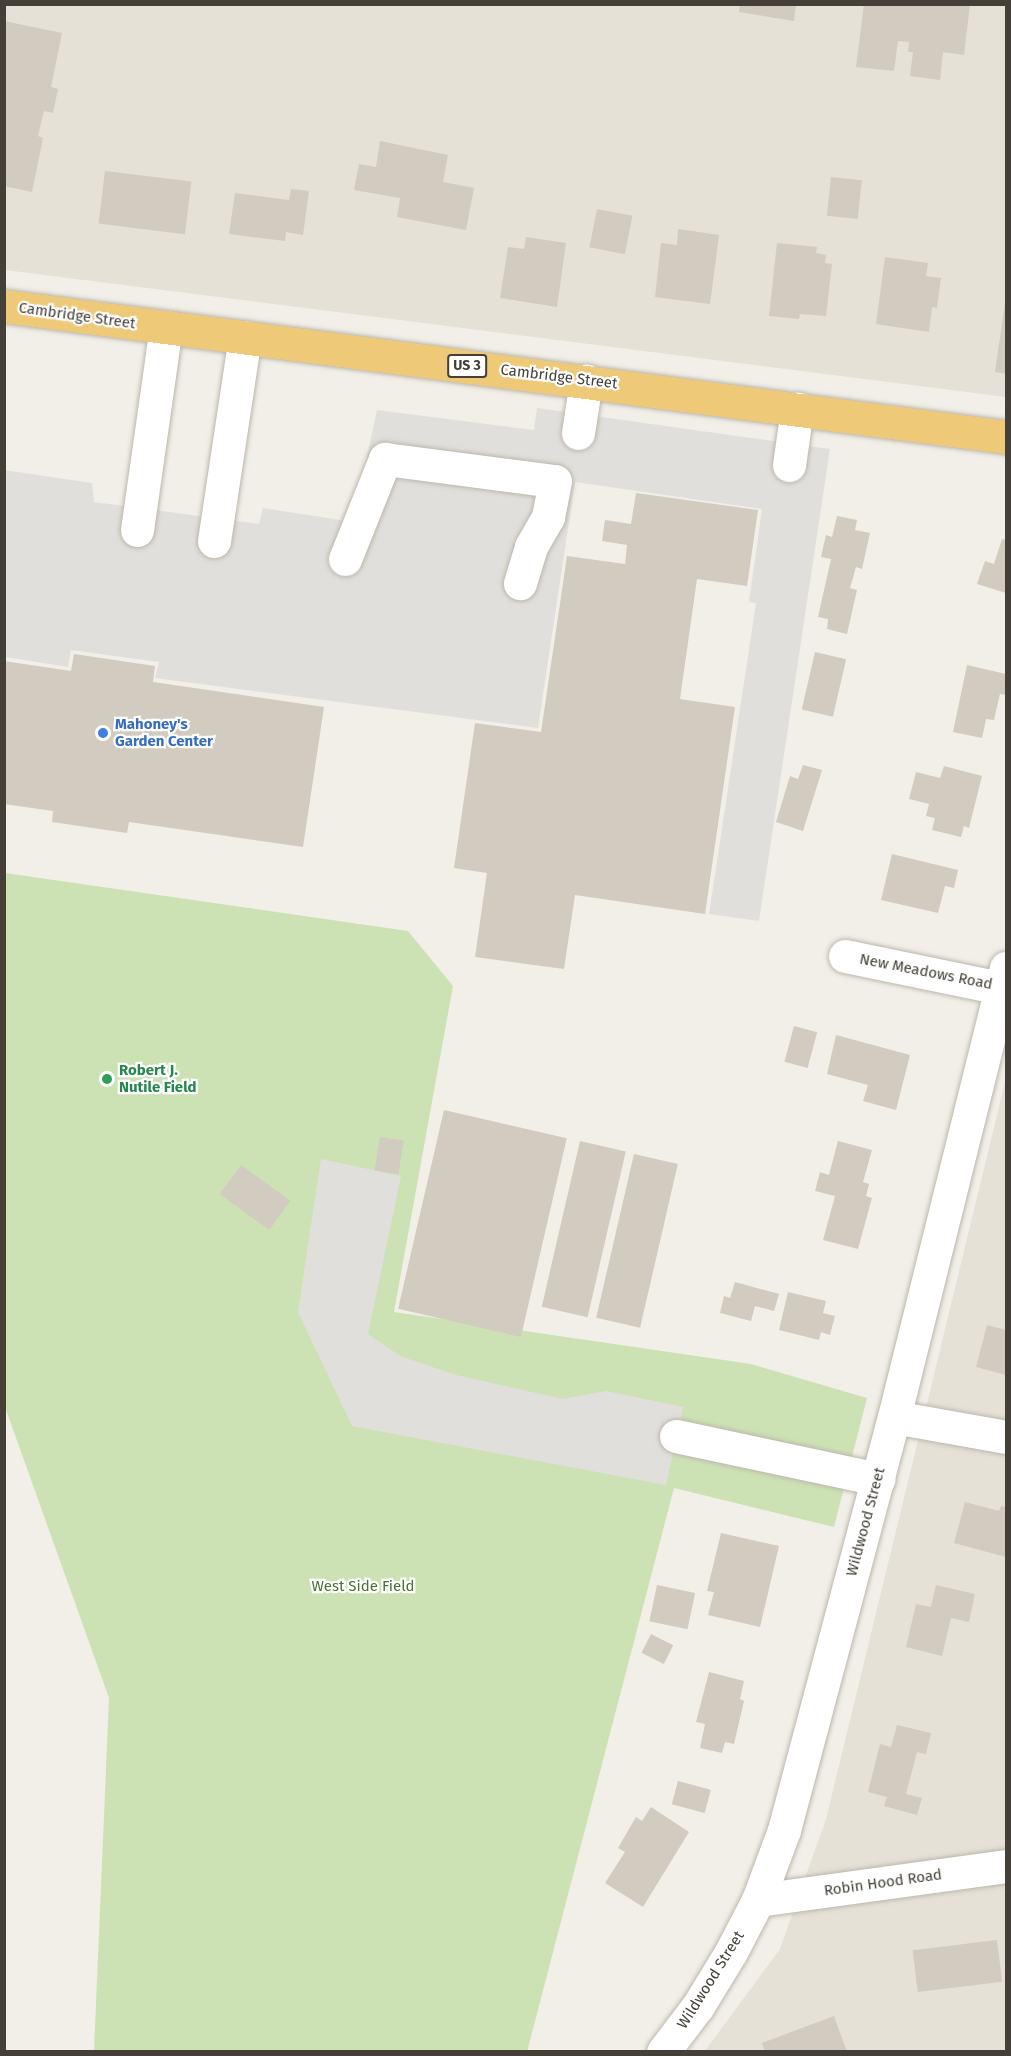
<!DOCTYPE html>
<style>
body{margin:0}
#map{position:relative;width:1011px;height:2056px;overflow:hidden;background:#f2efe8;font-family:"Fira Sans",sans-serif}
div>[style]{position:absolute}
.residential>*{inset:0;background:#e5e1d6}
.green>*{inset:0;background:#cce2b5}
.parking>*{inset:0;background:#e1dfdc}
.building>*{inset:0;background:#d2cbbf;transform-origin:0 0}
.roads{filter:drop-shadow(0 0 2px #bcb7ab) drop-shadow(0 0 2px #bcb7ab)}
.minor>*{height:33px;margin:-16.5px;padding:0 16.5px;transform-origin:16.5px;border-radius:16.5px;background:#fff}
.highway>*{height:33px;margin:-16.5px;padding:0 16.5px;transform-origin:16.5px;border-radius:16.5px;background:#eec977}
.dots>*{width:16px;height:16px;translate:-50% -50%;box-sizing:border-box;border:3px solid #fff;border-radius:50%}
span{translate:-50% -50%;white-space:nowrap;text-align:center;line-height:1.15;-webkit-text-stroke:4.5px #fff;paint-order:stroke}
.shield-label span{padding:2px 4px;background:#fff;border:2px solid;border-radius:4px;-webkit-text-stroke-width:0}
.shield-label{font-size:14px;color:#444037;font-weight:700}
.street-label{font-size:15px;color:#444037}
.shop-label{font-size:15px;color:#366cbe;font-weight:700}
.left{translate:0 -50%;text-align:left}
.leisure-label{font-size:15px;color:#27864d;font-weight:700}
.park-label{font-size:15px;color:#477031}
.frame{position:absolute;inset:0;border:6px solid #444037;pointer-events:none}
</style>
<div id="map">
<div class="residential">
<div style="clip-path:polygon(5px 5px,1006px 5px,1006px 397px,5px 270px)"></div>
<div style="clip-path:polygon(1006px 1078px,1006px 2051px,704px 2052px,780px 1949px,826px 1819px)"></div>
</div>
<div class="green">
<div style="clip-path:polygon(5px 873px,408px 931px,453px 986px,394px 1312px,751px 1364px,867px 1398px,834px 1527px,674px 1488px,527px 2052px,94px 2051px,109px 1698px,5px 1407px)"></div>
</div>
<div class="parking">
<div style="clip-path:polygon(537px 408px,830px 449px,759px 921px,709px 914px,756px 603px,749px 602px,762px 509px,575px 482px,538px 728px,155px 678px,159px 662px,71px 650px,68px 667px,5px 657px,4px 470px,92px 483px,94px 502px,259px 524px,263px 508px,353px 522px,377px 410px,534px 430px)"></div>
<div style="clip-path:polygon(321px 1159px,401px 1176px,368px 1334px,400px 1356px,456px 1375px,563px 1399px,606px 1391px,683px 1407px,666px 1485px,352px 1426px,298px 1312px)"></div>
</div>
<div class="building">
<div style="clip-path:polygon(740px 4px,796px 4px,794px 21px,739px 12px)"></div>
<div style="clip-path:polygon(864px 4px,970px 4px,964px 55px,943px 52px,940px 80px,910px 76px,913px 52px,908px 52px,909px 42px,898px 41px,894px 71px,856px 67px)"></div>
<div style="clip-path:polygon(4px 21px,62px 33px,51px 87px,58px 89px,53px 113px,44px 111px,38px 136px,43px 138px,32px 192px,4px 186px)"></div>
<div style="clip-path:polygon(380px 141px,448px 155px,443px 182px,474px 188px,466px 230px,397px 217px,400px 198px,354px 190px,359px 164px,376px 167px)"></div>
<div style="left:105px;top:171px;width:87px;height:53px;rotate:7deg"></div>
<div style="left:831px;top:177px;width:31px;height:39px;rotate:6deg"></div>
<div style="clip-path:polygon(291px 189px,309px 191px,303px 235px,286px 232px,285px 241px,229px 234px,235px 193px,289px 200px)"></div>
<div style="left:597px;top:209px;width:36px;height:39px;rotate:11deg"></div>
<div style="clip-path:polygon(678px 229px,719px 235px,710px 304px,655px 297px,661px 243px,677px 245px)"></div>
<div style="clip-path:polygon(526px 237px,566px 243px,557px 307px,500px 298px,508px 247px,524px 249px)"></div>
<div style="clip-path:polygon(777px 243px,817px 247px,816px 253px,826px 255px,825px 263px,832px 264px,826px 316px,800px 314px,799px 319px,769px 316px)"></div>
<div style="clip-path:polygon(885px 257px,928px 263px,926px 276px,941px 278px,937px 308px,932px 307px,929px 332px,876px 324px)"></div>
<div style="clip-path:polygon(1005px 303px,1006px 303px,1006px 374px,995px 372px)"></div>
<div style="clip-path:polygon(636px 493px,758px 510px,747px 586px,697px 579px,680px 699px,735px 707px,705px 914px,575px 895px,564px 969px,475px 957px,487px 873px,454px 868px,475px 723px,541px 732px,567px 556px,625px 564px,627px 545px,602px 541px,605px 520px,631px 524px)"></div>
<div style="clip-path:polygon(837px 516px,857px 520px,855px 530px,870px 533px,862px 569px,856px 567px,850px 588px,857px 590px,847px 634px,827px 629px,828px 619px,818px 617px,831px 559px,821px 557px,826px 535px,832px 537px)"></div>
<div style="clip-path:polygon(1002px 539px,1006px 540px,1006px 593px,977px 584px,985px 561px,994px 564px)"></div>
<div style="left:815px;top:652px;width:32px;height:59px;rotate:13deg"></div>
<div style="clip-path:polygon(74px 654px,155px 666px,153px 682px,324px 707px,303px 847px,129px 822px,127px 833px,52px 822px,53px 811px,4px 804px,4px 661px,71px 671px)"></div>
<div style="clip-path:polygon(967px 665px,1006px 674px,1006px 695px,1000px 694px,994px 720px,986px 719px,982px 738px,953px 732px)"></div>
<div style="clip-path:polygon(803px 765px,822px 770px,803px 831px,776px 822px,790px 776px,798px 779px)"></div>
<div style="clip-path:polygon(944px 766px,982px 776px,969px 828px,964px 826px,961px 837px,932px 830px,935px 818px,926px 816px,929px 804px,909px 799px,916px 772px,940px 778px)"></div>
<div style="clip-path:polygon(892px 854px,958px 870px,954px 888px,945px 886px,938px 913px,881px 900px)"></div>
<div style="left:794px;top:1026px;width:24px;height:37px;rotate:15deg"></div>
<div style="clip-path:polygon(836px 1035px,910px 1055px,896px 1110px,863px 1101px,868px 1085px,827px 1074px)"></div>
<div style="left:444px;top:1110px;width:126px;height:204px;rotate:13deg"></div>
<div style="left:380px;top:1137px;width:24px;height:34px;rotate:9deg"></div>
<div style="left:580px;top:1141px;width:47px;height:170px;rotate:13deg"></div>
<div style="clip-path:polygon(838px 1141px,872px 1150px,863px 1182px,869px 1184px,866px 1196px,872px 1198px,858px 1249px,823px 1240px,835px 1196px,815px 1191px,820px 1172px,829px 1175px)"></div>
<div style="left:634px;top:1154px;width:45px;height:168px;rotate:13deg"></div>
<div style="left:241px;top:1165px;width:61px;height:36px;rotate:36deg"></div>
<div style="clip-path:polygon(735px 1282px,779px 1294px,774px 1311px,755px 1306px,751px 1321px,720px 1313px,724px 1296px,730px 1298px)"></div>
<div style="clip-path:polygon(788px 1292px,826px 1301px,823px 1313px,835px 1316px,830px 1335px,821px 1332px,819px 1340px,779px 1330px)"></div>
<div style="clip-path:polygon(987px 1325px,1006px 1330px,1006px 1375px,976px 1367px)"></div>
<div style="clip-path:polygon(965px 1502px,999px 1511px,1001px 1506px,1006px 1507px,1006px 1557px,954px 1543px)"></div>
<div style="clip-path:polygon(721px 1533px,779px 1546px,760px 1627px,708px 1615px,714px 1592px,707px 1591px)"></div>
<div style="left:657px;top:1585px;width:39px;height:37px;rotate:12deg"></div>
<div style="clip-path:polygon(936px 1585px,975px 1594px,969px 1622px,951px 1618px,942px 1656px,906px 1647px,916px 1604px,931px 1607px)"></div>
<div style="left:651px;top:1634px;width:25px;height:21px;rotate:27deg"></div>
<div style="clip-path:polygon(709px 1672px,744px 1681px,740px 1699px,744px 1701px,734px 1744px,725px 1742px,722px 1753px,700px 1748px,705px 1724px,696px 1722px)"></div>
<div style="clip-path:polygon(897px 1725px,931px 1733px,926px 1754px,917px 1752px,906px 1794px,922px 1798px,917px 1815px,884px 1806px,887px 1797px,868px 1792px,880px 1744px,891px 1747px)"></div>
<div style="left:678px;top:1781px;width:34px;height:24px;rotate:15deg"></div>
<div style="clip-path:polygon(651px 1807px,689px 1832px,643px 1907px,605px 1883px,625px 1852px,618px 1848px,636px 1817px,642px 1821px)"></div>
<div style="left:997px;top:1940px;width:42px;height:85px;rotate:83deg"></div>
<div style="clip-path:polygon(834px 2016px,847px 2052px,765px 2052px,762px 2043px)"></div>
</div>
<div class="roads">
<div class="minor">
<div style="left:578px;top:433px;width:53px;rotate:-81.3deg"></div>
<div style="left:789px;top:465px;width:57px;rotate:-81.9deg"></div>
<div style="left:137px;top:530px;width:205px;rotate:-81.9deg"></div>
<div style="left:214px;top:541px;width:206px;rotate:-81.4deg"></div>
<div style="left:345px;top:559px;width:108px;rotate:-68.2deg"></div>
<div style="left:385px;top:459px;width:171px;rotate:7.4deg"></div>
<div style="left:555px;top:481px;width:37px;rotate:101deg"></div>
<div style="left:548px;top:517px;width:34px;rotate:120deg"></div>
<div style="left:531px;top:547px;width:38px;rotate:107deg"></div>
<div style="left:845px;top:956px;width:164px;rotate:11.6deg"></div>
<div style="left:894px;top:1417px;width:114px;rotate:10.1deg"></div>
<div style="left:676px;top:1436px;width:207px;rotate:12deg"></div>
<div style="left:758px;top:1900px;width:250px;rotate:-7.8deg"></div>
<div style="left:663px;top:2052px;width:58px;rotate:-52.7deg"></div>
<div style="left:698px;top:2006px;width:63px;rotate:-58.6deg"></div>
<div style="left:731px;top:1952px;width:59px;rotate:-62.6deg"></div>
<div style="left:758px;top:1900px;width:75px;rotate:-69.6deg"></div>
<div style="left:784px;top:1830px;width:427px;rotate:-75.1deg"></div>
<div style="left:894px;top:1417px;width:463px;rotate:-76deg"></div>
</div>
<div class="highway">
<div style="left:4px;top:306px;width:1011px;rotate:7.45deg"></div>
</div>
</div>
<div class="dots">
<div style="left:103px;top:733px;background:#3f7fe0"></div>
<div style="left:107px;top:1079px;background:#2e9e5b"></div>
</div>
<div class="shield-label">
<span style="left:467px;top:366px">US 3</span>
</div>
<div class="street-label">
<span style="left:77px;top:316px;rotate:8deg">Cambridge Street</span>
<span style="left:559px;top:377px;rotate:7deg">Cambridge Street</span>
<span style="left:926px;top:972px;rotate:11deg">New Meadows Road</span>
<span style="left:866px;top:1522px;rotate:-75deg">Wildwood Street</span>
<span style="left:883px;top:1883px;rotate:-8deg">Robin Hood Road</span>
<span style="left:711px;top:1980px;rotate:-58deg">Wildwood Street</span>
</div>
<div class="shop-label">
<span class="left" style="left:115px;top:733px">Mahoney's<br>Garden Center</span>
</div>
<div class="leisure-label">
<span class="left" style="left:119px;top:1079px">Robert J.<br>Nutile Field</span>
</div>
<div class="park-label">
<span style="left:363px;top:1587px">West Side Field</span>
</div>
<div class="frame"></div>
</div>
